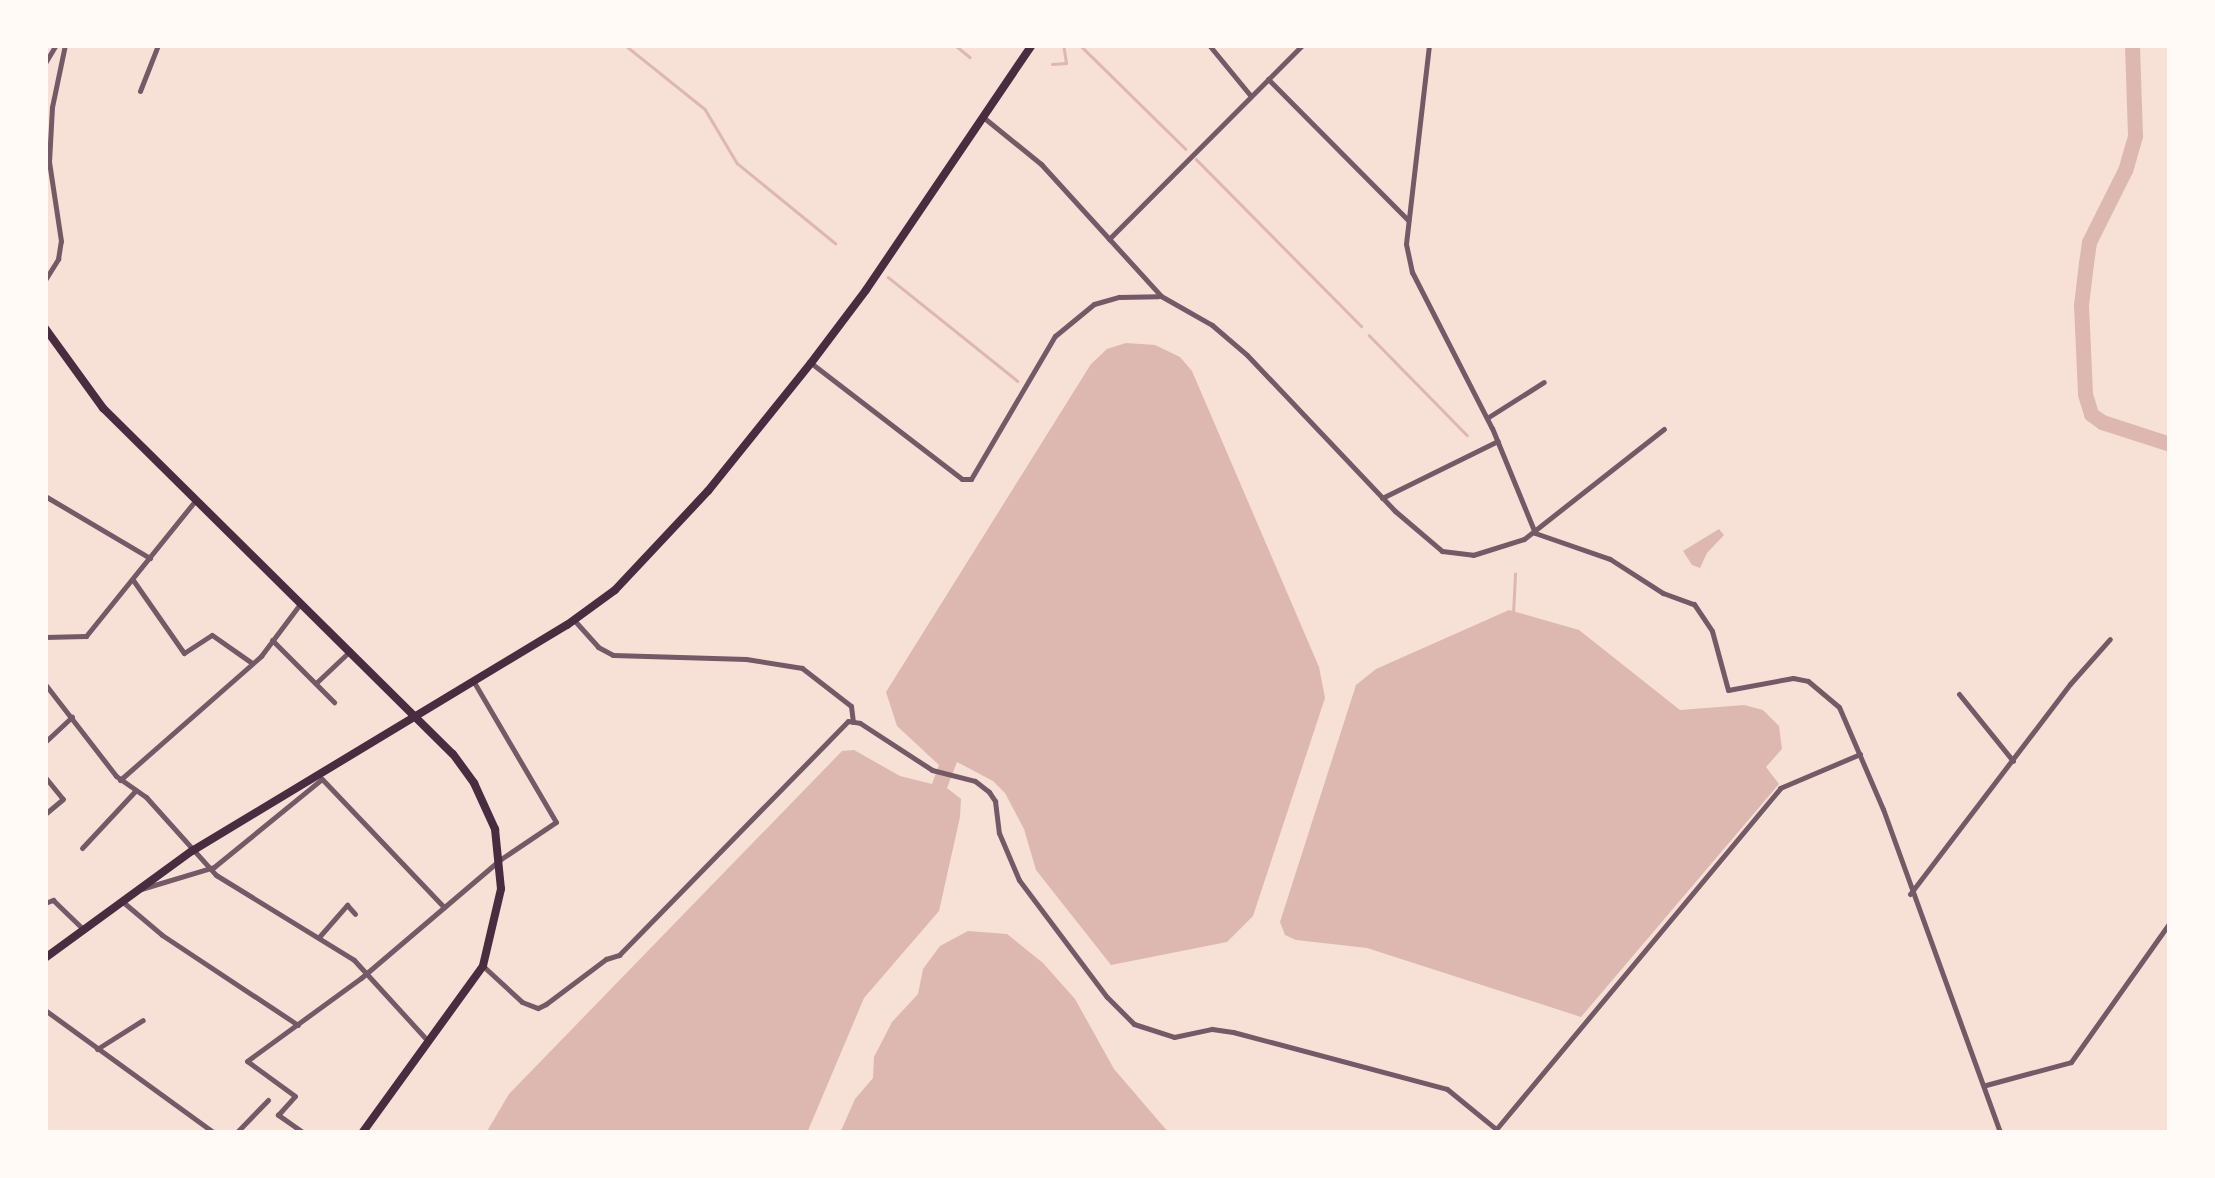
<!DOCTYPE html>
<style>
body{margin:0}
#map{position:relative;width:2215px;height:1178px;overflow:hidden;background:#f7e1d7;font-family:"Roboto Condensed",sans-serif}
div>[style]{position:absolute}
.water>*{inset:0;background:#dcb8b0}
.stream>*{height:2.5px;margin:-1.25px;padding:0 1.25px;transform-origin:1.25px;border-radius:1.25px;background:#dcb8b0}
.river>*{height:15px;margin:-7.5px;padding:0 7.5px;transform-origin:7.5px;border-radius:7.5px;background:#dcb8b0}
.minor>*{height:5px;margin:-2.5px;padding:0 2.5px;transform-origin:2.5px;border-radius:2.5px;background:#755966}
.primary>*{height:8px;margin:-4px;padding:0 4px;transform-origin:4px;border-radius:4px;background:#4a2c40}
span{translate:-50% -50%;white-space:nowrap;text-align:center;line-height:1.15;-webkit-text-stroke:8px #fffaf5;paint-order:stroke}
.frame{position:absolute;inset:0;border:48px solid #fffaf5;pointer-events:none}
</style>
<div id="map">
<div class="water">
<div style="clip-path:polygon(1126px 343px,1155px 345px,1180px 357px,1192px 371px,1319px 667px,1325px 698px,1253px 916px,1227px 942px,1111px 965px,1036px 870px,1024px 829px,1005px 793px,993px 781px,957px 762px,947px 788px,961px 799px,960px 817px,939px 911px,864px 998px,807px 1133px,486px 1133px,509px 1094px,842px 751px,854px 750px,900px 776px,932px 784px,939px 765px,897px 726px,886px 692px,1091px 364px,1107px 349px)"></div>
<div style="clip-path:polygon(1719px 529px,1724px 535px,1707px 553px,1700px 568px,1692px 565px,1683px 551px)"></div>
<div style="clip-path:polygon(1509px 610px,1579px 630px,1680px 710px,1744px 705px,1763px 710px,1779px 726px,1782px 749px,1766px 767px,1779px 784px,1581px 1017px,1367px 948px,1296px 940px,1285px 935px,1280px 922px,1356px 685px,1376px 669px)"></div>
<div style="clip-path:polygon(968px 931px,1007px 934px,1043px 963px,1075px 999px,1114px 1069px,1169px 1133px,840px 1133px,855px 1099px,873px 1078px,874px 1057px,892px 1022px,918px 994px,923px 969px,940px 946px)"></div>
</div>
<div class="stream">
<div style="left:625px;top:45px;width:102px;rotate:38.7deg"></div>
<div style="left:705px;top:109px;width:63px;rotate:59.3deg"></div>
<div style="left:737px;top:163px;width:127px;rotate:39.2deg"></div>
<div style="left:955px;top:45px;width:19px;rotate:39deg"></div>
<div style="left:1080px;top:45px;width:148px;rotate:44.5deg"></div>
<div style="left:1052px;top:64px;width:14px;rotate:-4deg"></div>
<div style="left:1066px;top:63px;width:18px;rotate:-99deg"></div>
<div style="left:1196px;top:159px;width:235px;rotate:45.3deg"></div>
<div style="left:888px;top:277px;width:166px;rotate:38.7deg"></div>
<div style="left:1369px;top:335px;width:140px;rotate:45.6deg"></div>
<div style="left:1513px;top:614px;width:40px;rotate:-87.1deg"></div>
</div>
<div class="river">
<div style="left:2132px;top:45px;width:91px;rotate:88.1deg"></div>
<div style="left:2135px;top:136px;width:35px;rotate:106deg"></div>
<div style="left:2125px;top:170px;width:80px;rotate:116.6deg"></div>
<div style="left:2089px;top:242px;width:21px;rotate:98deg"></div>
<div style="left:2086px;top:263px;width:42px;rotate:96.8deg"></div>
<div style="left:2081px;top:305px;width:89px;rotate:87.4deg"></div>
<div style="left:2085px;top:394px;width:21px;rotate:73deg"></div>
<div style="left:2091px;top:414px;width:14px;rotate:36deg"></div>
<div style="left:2102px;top:422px;width:71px;rotate:17.9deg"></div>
</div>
<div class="minor">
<div style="left:1209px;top:45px;width:65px;rotate:50.6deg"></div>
<div style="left:1429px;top:45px;width:200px;rotate:96.6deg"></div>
<div style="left:1406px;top:244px;width:29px;rotate:78deg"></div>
<div style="left:1412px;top:272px;width:175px;rotate:62.9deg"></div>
<div style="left:1492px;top:428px;width:113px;rotate:67.7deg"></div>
<div style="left:45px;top:63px;width:21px;rotate:-59deg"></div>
<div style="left:1268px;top:79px;width:199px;rotate:45.2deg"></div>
<div style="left:140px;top:91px;width:49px;rotate:-68.6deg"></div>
<div style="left:983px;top:117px;width:75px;rotate:39deg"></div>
<div style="left:1041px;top:164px;width:178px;rotate:47.7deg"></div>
<div style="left:1161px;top:296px;width:59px;rotate:29.6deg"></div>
<div style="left:1212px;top:325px;width:46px;rotate:40.6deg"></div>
<div style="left:1247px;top:355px;width:215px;rotate:46.5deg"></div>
<div style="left:1395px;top:511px;width:62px;rotate:40.4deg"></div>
<div style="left:1442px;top:551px;width:31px;rotate:7deg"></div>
<div style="left:1473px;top:555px;width:53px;rotate:-17.4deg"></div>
<div style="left:1524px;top:539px;width:178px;rotate:-38.2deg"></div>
<div style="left:1109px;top:239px;width:274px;rotate:-45.1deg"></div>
<div style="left:45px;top:280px;width:25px;rotate:-58deg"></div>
<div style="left:58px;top:259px;width:18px;rotate:-81deg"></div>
<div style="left:61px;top:241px;width:80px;rotate:-98.6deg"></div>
<div style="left:49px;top:162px;width:55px;rotate:-86.9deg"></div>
<div style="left:52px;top:107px;width:63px;rotate:-78.2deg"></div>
<div style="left:811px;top:363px;width:190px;rotate:37.5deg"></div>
<div style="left:962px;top:479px;width:9px"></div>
<div style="left:971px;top:479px;width:166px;rotate:-59.6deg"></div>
<div style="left:1055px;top:336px;width:50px;rotate:-39.4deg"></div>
<div style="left:1094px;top:304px;width:26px;rotate:-16deg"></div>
<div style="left:1119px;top:297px;width:39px;rotate:-1deg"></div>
<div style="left:1487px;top:418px;width:67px;rotate:-32.3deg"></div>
<div style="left:45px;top:496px;width:122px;rotate:30.6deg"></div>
<div style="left:1382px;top:498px;width:129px;rotate:-26.2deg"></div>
<div style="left:1535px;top:533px;width:79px;rotate:19.1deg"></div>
<div style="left:1610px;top:559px;width:63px;rotate:32.7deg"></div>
<div style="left:1663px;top:593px;width:33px;rotate:20deg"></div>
<div style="left:1694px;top:604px;width:32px;rotate:56deg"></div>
<div style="left:1712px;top:631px;width:61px;rotate:74.8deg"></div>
<div style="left:1728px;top:690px;width:66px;rotate:-10.5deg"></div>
<div style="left:1793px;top:678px;width:15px;rotate:11deg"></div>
<div style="left:1808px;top:681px;width:40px;rotate:40deg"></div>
<div style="left:1839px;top:707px;width:111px;rotate:66.7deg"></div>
<div style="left:1883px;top:809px;width:344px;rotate:70.1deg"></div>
<div style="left:133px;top:580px;width:89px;rotate:55.1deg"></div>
<div style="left:184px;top:653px;width:33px;rotate:-33deg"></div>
<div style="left:212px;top:635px;width:49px;rotate:35deg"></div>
<div style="left:574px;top:620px;width:36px;rotate:48deg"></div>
<div style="left:598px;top:647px;width:17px;rotate:28deg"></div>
<div style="left:613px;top:655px;width:133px;rotate:1.7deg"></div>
<div style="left:746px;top:659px;width:57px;rotate:9.1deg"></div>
<div style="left:802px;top:668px;width:62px;rotate:37.8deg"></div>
<div style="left:851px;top:706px;width:16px;rotate:83deg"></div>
<div style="left:45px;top:637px;width:41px;rotate:-1.4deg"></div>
<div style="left:86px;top:636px;width:174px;rotate:-51.1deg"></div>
<div style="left:272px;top:640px;width:88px;rotate:45deg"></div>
<div style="left:316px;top:683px;width:47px;rotate:-43.3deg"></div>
<div style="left:45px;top:684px;width:116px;rotate:52.3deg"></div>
<div style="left:116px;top:776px;width:37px;rotate:35deg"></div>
<div style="left:146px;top:797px;width:105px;rotate:48.1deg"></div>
<div style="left:216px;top:875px;width:162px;rotate:31.6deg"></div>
<div style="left:354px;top:960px;width:110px;rotate:47.6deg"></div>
<div style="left:1959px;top:694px;width:86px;rotate:51.1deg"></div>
<div style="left:45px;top:742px;width:37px;rotate:-43deg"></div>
<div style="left:45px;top:777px;width:28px;rotate:51deg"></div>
<div style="left:63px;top:799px;width:23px;rotate:140deg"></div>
<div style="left:322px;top:779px;width:177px;rotate:46.4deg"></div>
<div style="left:120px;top:780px;width:188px;rotate:-41.3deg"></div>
<div style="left:261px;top:656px;width:65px;rotate:-53.1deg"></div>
<div style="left:82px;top:848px;width:79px;rotate:-47deg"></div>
<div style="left:141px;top:889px;width:76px;rotate:-16.8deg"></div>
<div style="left:214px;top:867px;width:139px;rotate:-39.2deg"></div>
<div style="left:1910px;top:894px;width:264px;rotate:-52.7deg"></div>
<div style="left:2070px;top:684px;width:60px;rotate:-48.4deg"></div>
<div style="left:123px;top:902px;width:51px;rotate:40.2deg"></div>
<div style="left:162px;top:935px;width:163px;rotate:33.5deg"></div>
<div style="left:45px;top:903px;width:9px;rotate:-21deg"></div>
<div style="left:53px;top:900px;width:42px;rotate:44deg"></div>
<div style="left:319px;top:937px;width:43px;rotate:-48.8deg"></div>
<div style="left:347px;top:905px;width:12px;rotate:48deg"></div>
<div style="left:483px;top:966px;width:53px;rotate:42.7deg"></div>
<div style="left:522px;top:1002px;width:17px;rotate:21deg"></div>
<div style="left:538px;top:1008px;width:9px;rotate:-27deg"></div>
<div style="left:546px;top:1004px;width:75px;rotate:-36.9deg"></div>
<div style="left:606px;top:959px;width:14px;rotate:-17deg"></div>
<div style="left:619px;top:955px;width:327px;rotate:-45.6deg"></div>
<div style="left:848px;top:721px;width:12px;rotate:9deg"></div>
<div style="left:860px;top:723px;width:86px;rotate:33.1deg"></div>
<div style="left:932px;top:770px;width:44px;rotate:14.3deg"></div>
<div style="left:975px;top:781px;width:18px;rotate:38deg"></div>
<div style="left:989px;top:792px;width:11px;rotate:56deg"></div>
<div style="left:995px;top:801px;width:32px;rotate:83deg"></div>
<div style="left:999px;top:833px;width:51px;rotate:66.9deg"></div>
<div style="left:1019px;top:880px;width:146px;rotate:53.1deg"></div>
<div style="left:1107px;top:997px;width:38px;rotate:45deg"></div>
<div style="left:1134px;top:1024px;width:42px;rotate:18deg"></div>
<div style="left:1174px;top:1037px;width:39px;rotate:-12deg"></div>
<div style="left:1212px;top:1029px;width:21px;rotate:8deg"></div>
<div style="left:1233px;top:1032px;width:221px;rotate:14.9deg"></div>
<div style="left:1447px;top:1089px;width:63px;rotate:39.2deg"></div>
<div style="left:45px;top:1010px;width:209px;rotate:36deg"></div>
<div style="left:97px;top:1049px;width:54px;rotate:-32.2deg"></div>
<div style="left:1986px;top:1085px;width:88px;rotate:-15.1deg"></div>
<div style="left:2071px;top:1062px;width:171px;rotate:-54.7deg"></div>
<div style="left:236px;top:1133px;width:46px;rotate:-45.9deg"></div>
<div style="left:304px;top:1133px;width:32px;rotate:-145deg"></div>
<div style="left:278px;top:1115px;width:25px;rotate:-48deg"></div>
<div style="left:295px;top:1096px;width:59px;rotate:-143.9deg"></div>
<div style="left:247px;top:1061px;width:141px;rotate:-36.1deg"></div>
<div style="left:361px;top:978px;width:184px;rotate:-40.4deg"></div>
<div style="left:501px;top:859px;width:66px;rotate:-33.9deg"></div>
<div style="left:556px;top:822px;width:162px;rotate:-120.4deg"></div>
<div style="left:1493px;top:1133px;width:449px;rotate:-50.2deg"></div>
<div style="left:1780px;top:788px;width:87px;rotate:-23deg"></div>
</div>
<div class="primary">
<div style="left:45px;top:328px;width:99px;rotate:54.1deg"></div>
<div style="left:103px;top:408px;width:492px;rotate:44.7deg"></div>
<div style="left:453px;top:754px;width:36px;rotate:54deg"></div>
<div style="left:474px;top:783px;width:51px;rotate:65.5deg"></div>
<div style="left:495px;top:829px;width:60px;rotate:84.3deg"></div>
<div style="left:501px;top:889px;width:79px;rotate:103.2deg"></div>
<div style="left:483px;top:966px;width:206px;rotate:125.9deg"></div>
<div style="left:45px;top:958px;width:182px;rotate:-36.1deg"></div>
<div style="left:192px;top:851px;width:438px;rotate:-31.1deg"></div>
<div style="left:567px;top:625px;width:59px;rotate:-36.1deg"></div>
<div style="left:615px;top:590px;width:136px;rotate:-46.8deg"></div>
<div style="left:708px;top:491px;width:164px;rotate:-51.2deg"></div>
<div style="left:811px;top:363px;width:91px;rotate:-53deg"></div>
<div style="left:866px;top:290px;width:296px;rotate:-55.9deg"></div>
</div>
<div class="frame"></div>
</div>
